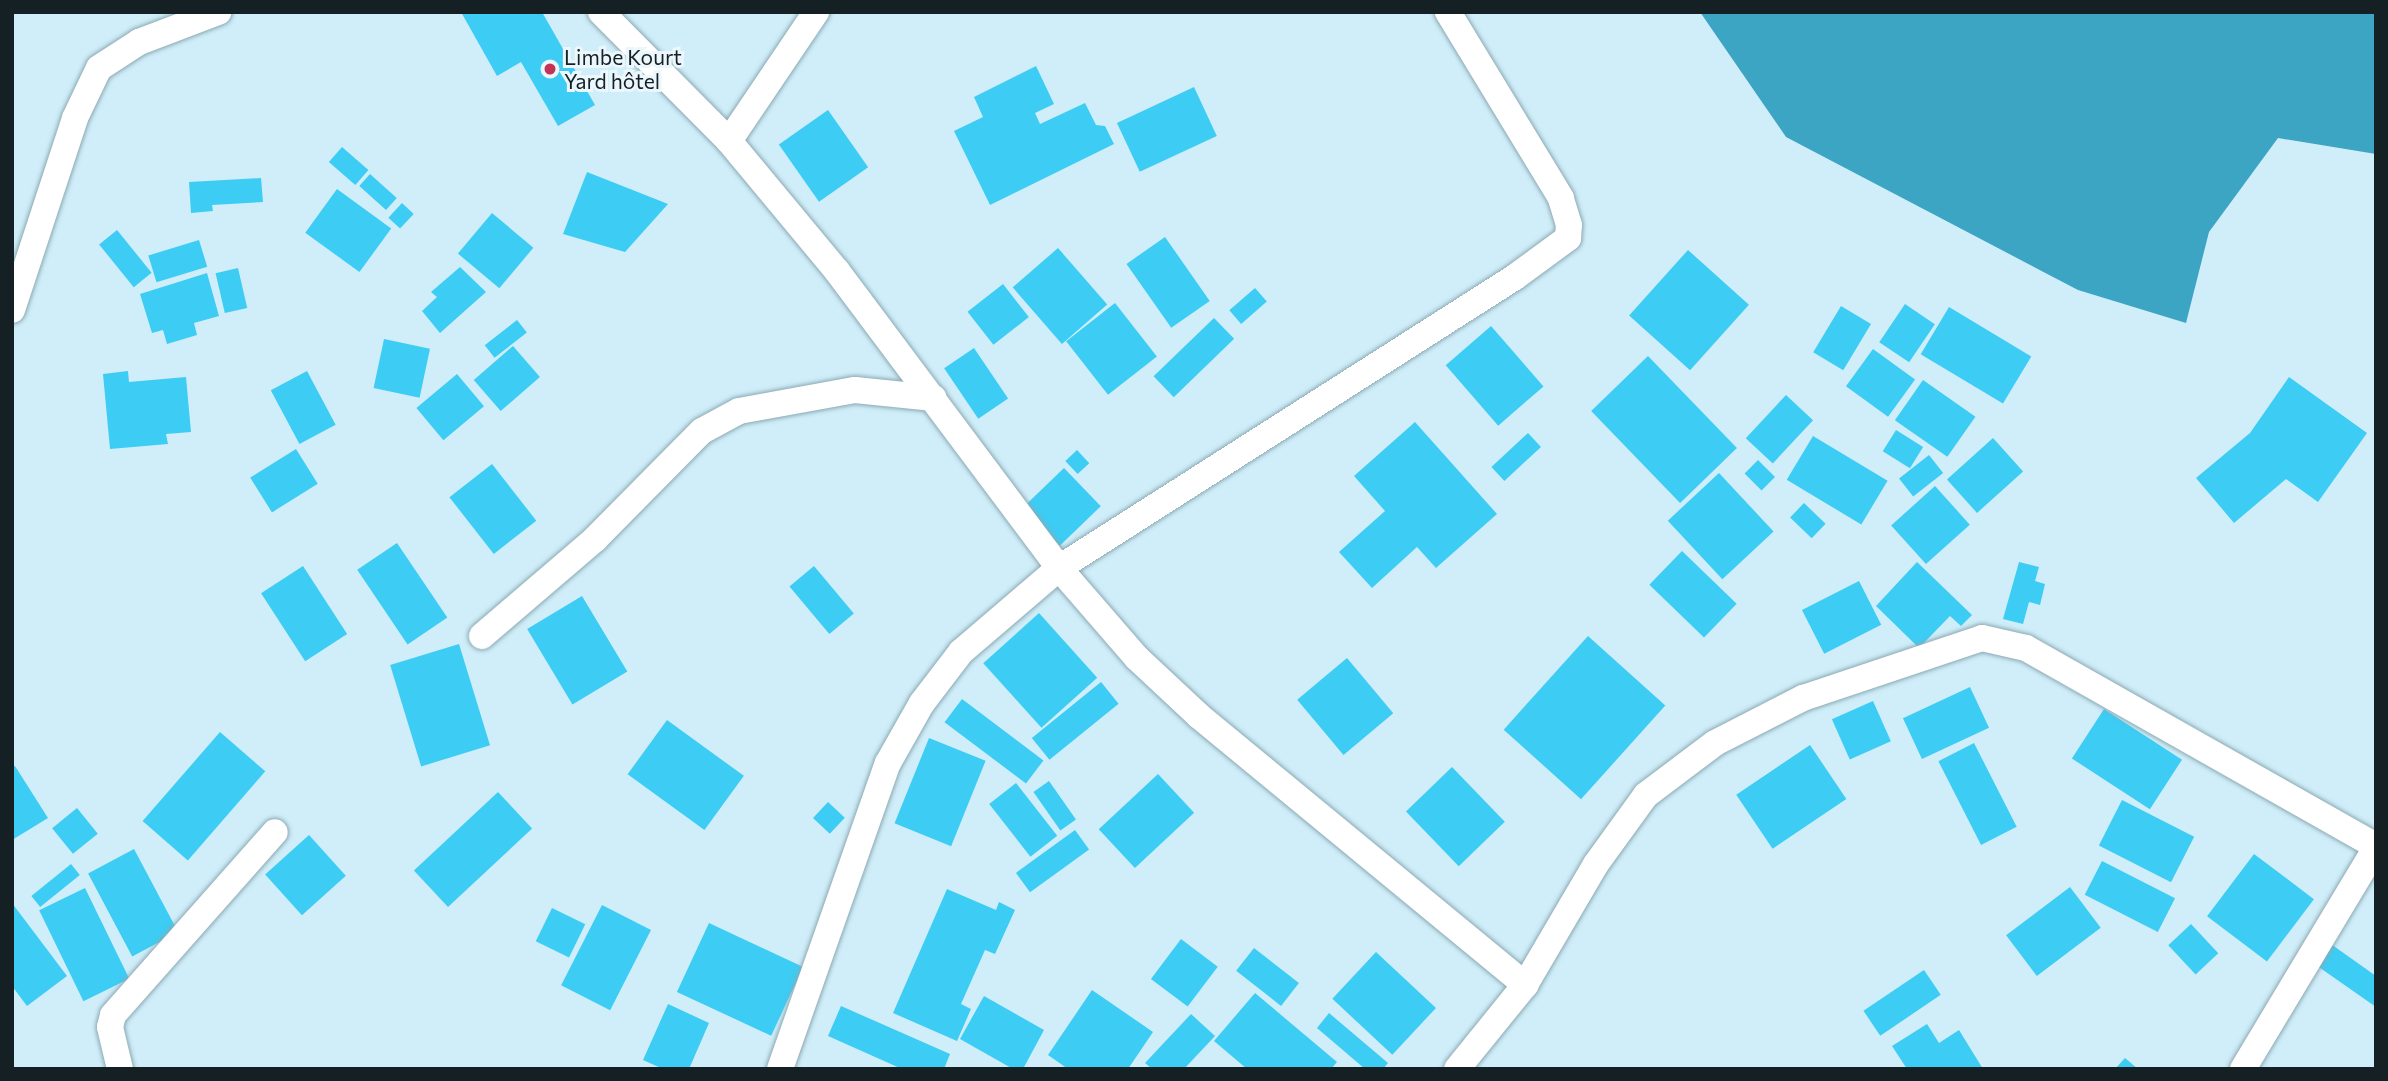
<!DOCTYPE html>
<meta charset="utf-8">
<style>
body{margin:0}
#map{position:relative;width:2388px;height:1081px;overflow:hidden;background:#cfeef9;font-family:Commissioner,sans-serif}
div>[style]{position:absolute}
.water>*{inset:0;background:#3ca5c4}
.building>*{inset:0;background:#3dccf4;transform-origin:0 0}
.roads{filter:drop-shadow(0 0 2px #8ca9b3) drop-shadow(0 0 2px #8ca9b3)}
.street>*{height:26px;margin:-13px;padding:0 13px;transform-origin:13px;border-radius:13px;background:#fff}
.dots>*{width:19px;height:19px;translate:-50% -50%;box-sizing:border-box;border:4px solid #ebf7fc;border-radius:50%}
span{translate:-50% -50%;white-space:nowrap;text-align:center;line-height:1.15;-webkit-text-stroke:6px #ebf7fc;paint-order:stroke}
.poi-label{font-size:21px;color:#142024}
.left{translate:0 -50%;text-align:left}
.frame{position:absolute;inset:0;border:14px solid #142024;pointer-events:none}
</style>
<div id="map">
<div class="water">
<div style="clip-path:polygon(1700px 12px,2376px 12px,2376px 154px,2278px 138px,2209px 232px,2186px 323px,2078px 290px,1786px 137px)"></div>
</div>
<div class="building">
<div style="clip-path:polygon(461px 12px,542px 12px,595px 105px,558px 126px,521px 62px,497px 76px)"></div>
<div style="clip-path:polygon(1036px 66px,1054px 104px,1035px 113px,1040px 124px,1085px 103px,1096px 125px,1105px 126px,1114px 144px,990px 205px,954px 131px,983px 117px,974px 97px)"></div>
<div style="left:1194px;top:87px;width:54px;height:85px;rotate:65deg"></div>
<div style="left:828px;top:110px;width:70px;height:60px;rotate:55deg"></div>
<div style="left:342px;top:147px;width:35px;height:20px;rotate:41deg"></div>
<div style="clip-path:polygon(587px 172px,668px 204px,625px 252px,563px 234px)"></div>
<div style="left:370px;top:174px;width:36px;height:16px;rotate:42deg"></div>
<div style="clip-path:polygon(261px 178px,263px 202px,212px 205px,213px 211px,191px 213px,189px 182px)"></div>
<div style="left:337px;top:189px;width:67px;height:54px;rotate:36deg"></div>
<div style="left:402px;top:203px;width:16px;height:20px;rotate:43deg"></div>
<div style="left:492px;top:213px;width:54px;height:53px;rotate:40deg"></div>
<div style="left:117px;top:230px;width:55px;height:23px;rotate:51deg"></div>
<div style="left:1165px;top:237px;width:78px;height:47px;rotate:55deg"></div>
<div style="left:199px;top:240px;width:28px;height:53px;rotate:73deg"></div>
<div style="left:1058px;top:248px;width:75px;height:60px;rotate:49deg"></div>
<div style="left:1688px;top:250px;width:82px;height:88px;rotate:42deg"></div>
<div style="clip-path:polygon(460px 267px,486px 292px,440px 333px,422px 311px,437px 297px,431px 292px)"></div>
<div style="left:238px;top:268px;width:41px;height:23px;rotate:77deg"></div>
<div style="clip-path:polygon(207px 273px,219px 316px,194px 323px,197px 335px,167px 344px,163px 330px,152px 333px,140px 294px)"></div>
<div style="left:1003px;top:284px;width:42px;height:45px;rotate:52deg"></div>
<div style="left:1255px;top:288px;width:18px;height:34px;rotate:49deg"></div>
<div style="left:1115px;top:303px;width:68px;height:62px;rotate:52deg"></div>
<div style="left:1905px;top:304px;width:36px;height:46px;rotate:34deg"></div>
<div style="left:1841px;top:306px;width:35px;height:54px;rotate:31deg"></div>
<div style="left:1949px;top:307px;width:96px;height:55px;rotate:31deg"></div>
<div style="left:1214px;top:318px;width:29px;height:84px;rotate:46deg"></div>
<div style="left:517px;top:320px;width:16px;height:41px;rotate:52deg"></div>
<div style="left:1491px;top:326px;width:80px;height:60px;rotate:49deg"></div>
<div style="left:384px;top:339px;width:47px;height:50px;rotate:12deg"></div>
<div style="left:513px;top:346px;width:41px;height:52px;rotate:49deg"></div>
<div style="left:974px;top:348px;width:61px;height:36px;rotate:56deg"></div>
<div style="left:1873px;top:349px;width:52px;height:46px;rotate:36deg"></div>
<div style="left:1648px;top:356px;width:128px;height:79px;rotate:46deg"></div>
<div style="clip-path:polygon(128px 371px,129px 382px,186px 377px,191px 432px,166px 434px,168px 444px,110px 449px,103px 374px)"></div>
<div style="left:307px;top:371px;width:61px;height:41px;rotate:62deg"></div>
<div style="left:457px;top:374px;width:42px;height:53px;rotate:50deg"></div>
<div style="clip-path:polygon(2289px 377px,2367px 433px,2318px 502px,2286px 479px,2234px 523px,2196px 478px,2250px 433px)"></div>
<div style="left:1923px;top:380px;width:64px;height:49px;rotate:35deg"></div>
<div style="left:1786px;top:395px;width:37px;height:59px;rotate:43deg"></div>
<div style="clip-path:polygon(1415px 422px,1497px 514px,1436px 568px,1417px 547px,1372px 588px,1339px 552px,1385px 511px,1354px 476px)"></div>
<div style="left:1896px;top:430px;width:32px;height:25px;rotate:32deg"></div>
<div style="left:1528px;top:433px;width:19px;height:50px;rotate:47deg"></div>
<div style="left:1813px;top:436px;width:87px;height:51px;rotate:31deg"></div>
<div style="left:1993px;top:438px;width:45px;height:62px;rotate:48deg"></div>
<div style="left:296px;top:449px;width:41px;height:54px;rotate:58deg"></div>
<div style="left:1077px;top:450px;width:18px;height:16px;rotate:47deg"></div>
<div style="left:1929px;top:455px;width:23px;height:38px;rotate:52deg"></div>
<div style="left:1758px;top:460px;width:24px;height:19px;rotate:45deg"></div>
<div style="left:492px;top:464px;width:72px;height:54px;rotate:52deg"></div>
<div style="left:1064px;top:468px;width:53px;height:57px;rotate:46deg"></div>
<div style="left:1719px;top:473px;width:80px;height:70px;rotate:47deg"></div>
<div style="left:1935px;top:486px;width:52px;height:59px;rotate:48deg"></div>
<div style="left:1804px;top:503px;width:30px;height:20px;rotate:44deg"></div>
<div style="left:397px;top:543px;width:90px;height:48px;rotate:56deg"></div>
<div style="left:1682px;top:551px;width:76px;height:47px;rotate:44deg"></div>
<div style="clip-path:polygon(1917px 562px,1972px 615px,1961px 626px,1950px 616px,1919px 648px,1876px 606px)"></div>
<div style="clip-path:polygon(2019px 562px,2039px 567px,2035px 581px,2045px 584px,2040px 605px,2029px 602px,2023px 624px,2003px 619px)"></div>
<div style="left:303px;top:566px;width:81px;height:50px;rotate:57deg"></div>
<div style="left:814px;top:566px;width:62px;height:32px;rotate:50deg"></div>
<div style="left:1859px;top:581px;width:49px;height:64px;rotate:63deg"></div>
<div style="left:582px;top:596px;width:88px;height:64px;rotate:59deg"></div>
<div style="left:1039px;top:613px;width:87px;height:75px;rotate:48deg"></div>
<div style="left:1588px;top:636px;width:104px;height:126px;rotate:42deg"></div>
<div style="left:459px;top:644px;width:106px;height:72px;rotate:73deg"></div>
<div style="left:1347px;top:658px;width:72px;height:65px;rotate:50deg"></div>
<div style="left:1101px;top:682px;width:28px;height:89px;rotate:51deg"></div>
<div style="left:1970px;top:687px;width:45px;height:74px;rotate:65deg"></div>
<div style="left:962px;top:699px;width:102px;height:29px;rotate:37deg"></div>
<div style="left:1873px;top:701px;width:44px;height:45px;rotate:66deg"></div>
<div style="left:2104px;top:709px;width:93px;height:59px;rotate:33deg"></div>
<div style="left:667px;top:720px;width:95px;height:67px;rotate:36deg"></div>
<div style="left:220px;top:732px;width:60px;height:118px;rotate:41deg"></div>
<div style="left:929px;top:738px;width:61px;height:92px;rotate:22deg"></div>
<div style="left:1974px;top:743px;width:94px;height:40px;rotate:63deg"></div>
<div style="left:1810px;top:745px;width:65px;height:89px;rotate:56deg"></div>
<div style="clip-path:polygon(15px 766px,48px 818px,12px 840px,12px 767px)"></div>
<div style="left:1452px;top:767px;width:76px;height:64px;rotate:46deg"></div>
<div style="left:1158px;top:774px;width:53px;height:81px;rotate:47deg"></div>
<div style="left:1049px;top:781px;width:47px;height:19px;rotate:55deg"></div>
<div style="left:1016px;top:783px;width:67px;height:34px;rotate:52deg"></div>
<div style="left:498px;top:792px;width:50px;height:115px;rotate:47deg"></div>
<div style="left:2122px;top:800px;width:81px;height:51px;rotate:27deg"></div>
<div style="left:828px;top:802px;width:23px;height:22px;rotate:43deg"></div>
<div style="left:77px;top:808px;width:33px;height:32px;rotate:51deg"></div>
<div style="left:1075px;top:830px;width:24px;height:73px;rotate:54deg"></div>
<div style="left:309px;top:835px;width:55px;height:59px;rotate:48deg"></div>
<div style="left:134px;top:849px;width:94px;height:52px;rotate:62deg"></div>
<div style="left:2254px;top:854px;width:75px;height:78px;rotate:37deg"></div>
<div style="left:2102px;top:861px;width:82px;height:38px;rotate:27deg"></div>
<div style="left:71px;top:864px;width:14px;height:51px;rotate:51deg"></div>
<div style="left:2070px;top:887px;width:51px;height:80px;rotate:53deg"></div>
<div style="left:85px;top:888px;width:101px;height:51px;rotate:64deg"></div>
<div style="clip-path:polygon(947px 889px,996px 910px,999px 902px,1015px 910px,995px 954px,985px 950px,961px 1004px,971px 1009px,957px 1041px,893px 1013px)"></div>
<div style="clip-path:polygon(12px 903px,67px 976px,27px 1006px,12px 986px)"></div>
<div style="left:602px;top:905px;width:55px;height:90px;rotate:27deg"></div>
<div style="left:552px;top:908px;width:37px;height:37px;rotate:26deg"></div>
<div style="left:709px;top:923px;width:104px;height:76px;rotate:25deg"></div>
<div style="left:2191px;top:924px;width:40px;height:31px;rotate:47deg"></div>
<div style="left:1181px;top:939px;width:46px;height:50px;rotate:37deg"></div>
<div style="clip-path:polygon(2328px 942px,2376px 976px,2376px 1007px,2313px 963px)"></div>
<div style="left:1254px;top:948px;width:57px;height:29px;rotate:38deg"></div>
<div style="left:1376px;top:952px;width:82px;height:64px;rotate:43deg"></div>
<div style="left:1924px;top:970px;width:30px;height:73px;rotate:56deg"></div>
<div style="clip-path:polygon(1092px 990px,1153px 1032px,1128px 1069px,1068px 1069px,1048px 1055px)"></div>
<div style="clip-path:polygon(1255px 993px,1337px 1062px,1331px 1069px,1247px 1069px,1214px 1041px)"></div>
<div style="clip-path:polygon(984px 996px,1044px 1030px,1023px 1069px,1013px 1069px,960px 1039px)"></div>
<div style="clip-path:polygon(668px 1004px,709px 1023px,689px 1069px,663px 1069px,643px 1060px)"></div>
<div style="clip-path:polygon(841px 1006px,950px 1054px,944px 1069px,902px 1069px,828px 1036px)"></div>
<div style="clip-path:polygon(1329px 1013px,1388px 1063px,1383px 1069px,1365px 1069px,1317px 1028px)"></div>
<div style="clip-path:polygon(1191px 1014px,1215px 1036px,1184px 1069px,1152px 1069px,1145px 1063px)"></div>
<div style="clip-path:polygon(1927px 1024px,1939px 1043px,1959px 1030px,1983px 1069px,1907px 1069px,1892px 1046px)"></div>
<div style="clip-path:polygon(2125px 1058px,2138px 1069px,2115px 1069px)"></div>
</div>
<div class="roads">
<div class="street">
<div style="left:601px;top:12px;width:182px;rotate:45.2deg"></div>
<div style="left:729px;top:141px;width:169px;rotate:50.3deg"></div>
<div style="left:837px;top:271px;width:371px;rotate:53.2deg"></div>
<div style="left:1059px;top:568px;width:119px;rotate:49.1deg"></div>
<div style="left:1137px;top:658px;width:85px;rotate:43.1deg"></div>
<div style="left:1199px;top:716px;width:423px;rotate:39.5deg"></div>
<div style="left:729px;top:141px;width:156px;rotate:-56deg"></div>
<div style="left:12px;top:310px;width:202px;rotate:-71.8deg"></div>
<div style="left:75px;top:118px;width:55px;rotate:-64.4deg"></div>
<div style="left:99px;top:68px;width:48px;rotate:-33deg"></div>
<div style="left:139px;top:42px;width:85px;rotate:-20.8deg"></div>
<div style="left:482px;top:636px;width:149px;rotate:-40.6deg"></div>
<div style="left:595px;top:539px;width:152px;rotate:-45.3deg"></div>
<div style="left:702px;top:431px;width:42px;rotate:-28.4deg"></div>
<div style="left:739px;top:411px;width:118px;rotate:-10.3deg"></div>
<div style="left:855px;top:390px;width:79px;rotate:5.8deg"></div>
<div style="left:120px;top:1069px;width:43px;rotate:-103.4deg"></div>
<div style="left:110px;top:1027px;width:12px;rotate:-76deg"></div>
<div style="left:113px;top:1015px;width:244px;rotate:-48.5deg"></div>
<div style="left:780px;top:1069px;width:324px;rotate:-70.6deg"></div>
<div style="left:888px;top:763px;width:69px;rotate:-60.5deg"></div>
<div style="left:922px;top:703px;width:64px;rotate:-52.6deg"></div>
<div style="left:961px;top:652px;width:129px;rotate:-40.6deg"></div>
<div style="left:1059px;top:568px;width:541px;rotate:-32.54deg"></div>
<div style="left:1515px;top:277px;width:66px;rotate:-36.3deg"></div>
<div style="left:1568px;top:238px;width:13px;rotate:-86deg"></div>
<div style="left:1569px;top:225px;width:28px;rotate:-107deg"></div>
<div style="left:1561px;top:198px;width:218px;rotate:-121.3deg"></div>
<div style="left:1457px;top:1069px;width:108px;rotate:-51deg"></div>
<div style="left:1525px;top:985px;width:140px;rotate:-59.6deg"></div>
<div style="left:1596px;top:864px;width:85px;rotate:-54.1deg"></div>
<div style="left:1646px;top:795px;width:86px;rotate:-37deg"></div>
<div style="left:1715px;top:743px;width:99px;rotate:-27.1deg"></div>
<div style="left:1803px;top:698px;width:189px;rotate:-18.5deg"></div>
<div style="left:1982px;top:638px;width:45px;rotate:12.8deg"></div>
<div style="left:2026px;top:648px;width:402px;rotate:29.5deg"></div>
<div style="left:2243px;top:1069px;width:258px;rotate:-59deg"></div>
</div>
</div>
<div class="dots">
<div style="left:550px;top:69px;background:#c23356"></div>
</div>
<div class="poi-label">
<span class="left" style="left:564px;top:69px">Limbe Kourt<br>Yard hôtel</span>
</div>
<div class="frame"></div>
</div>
